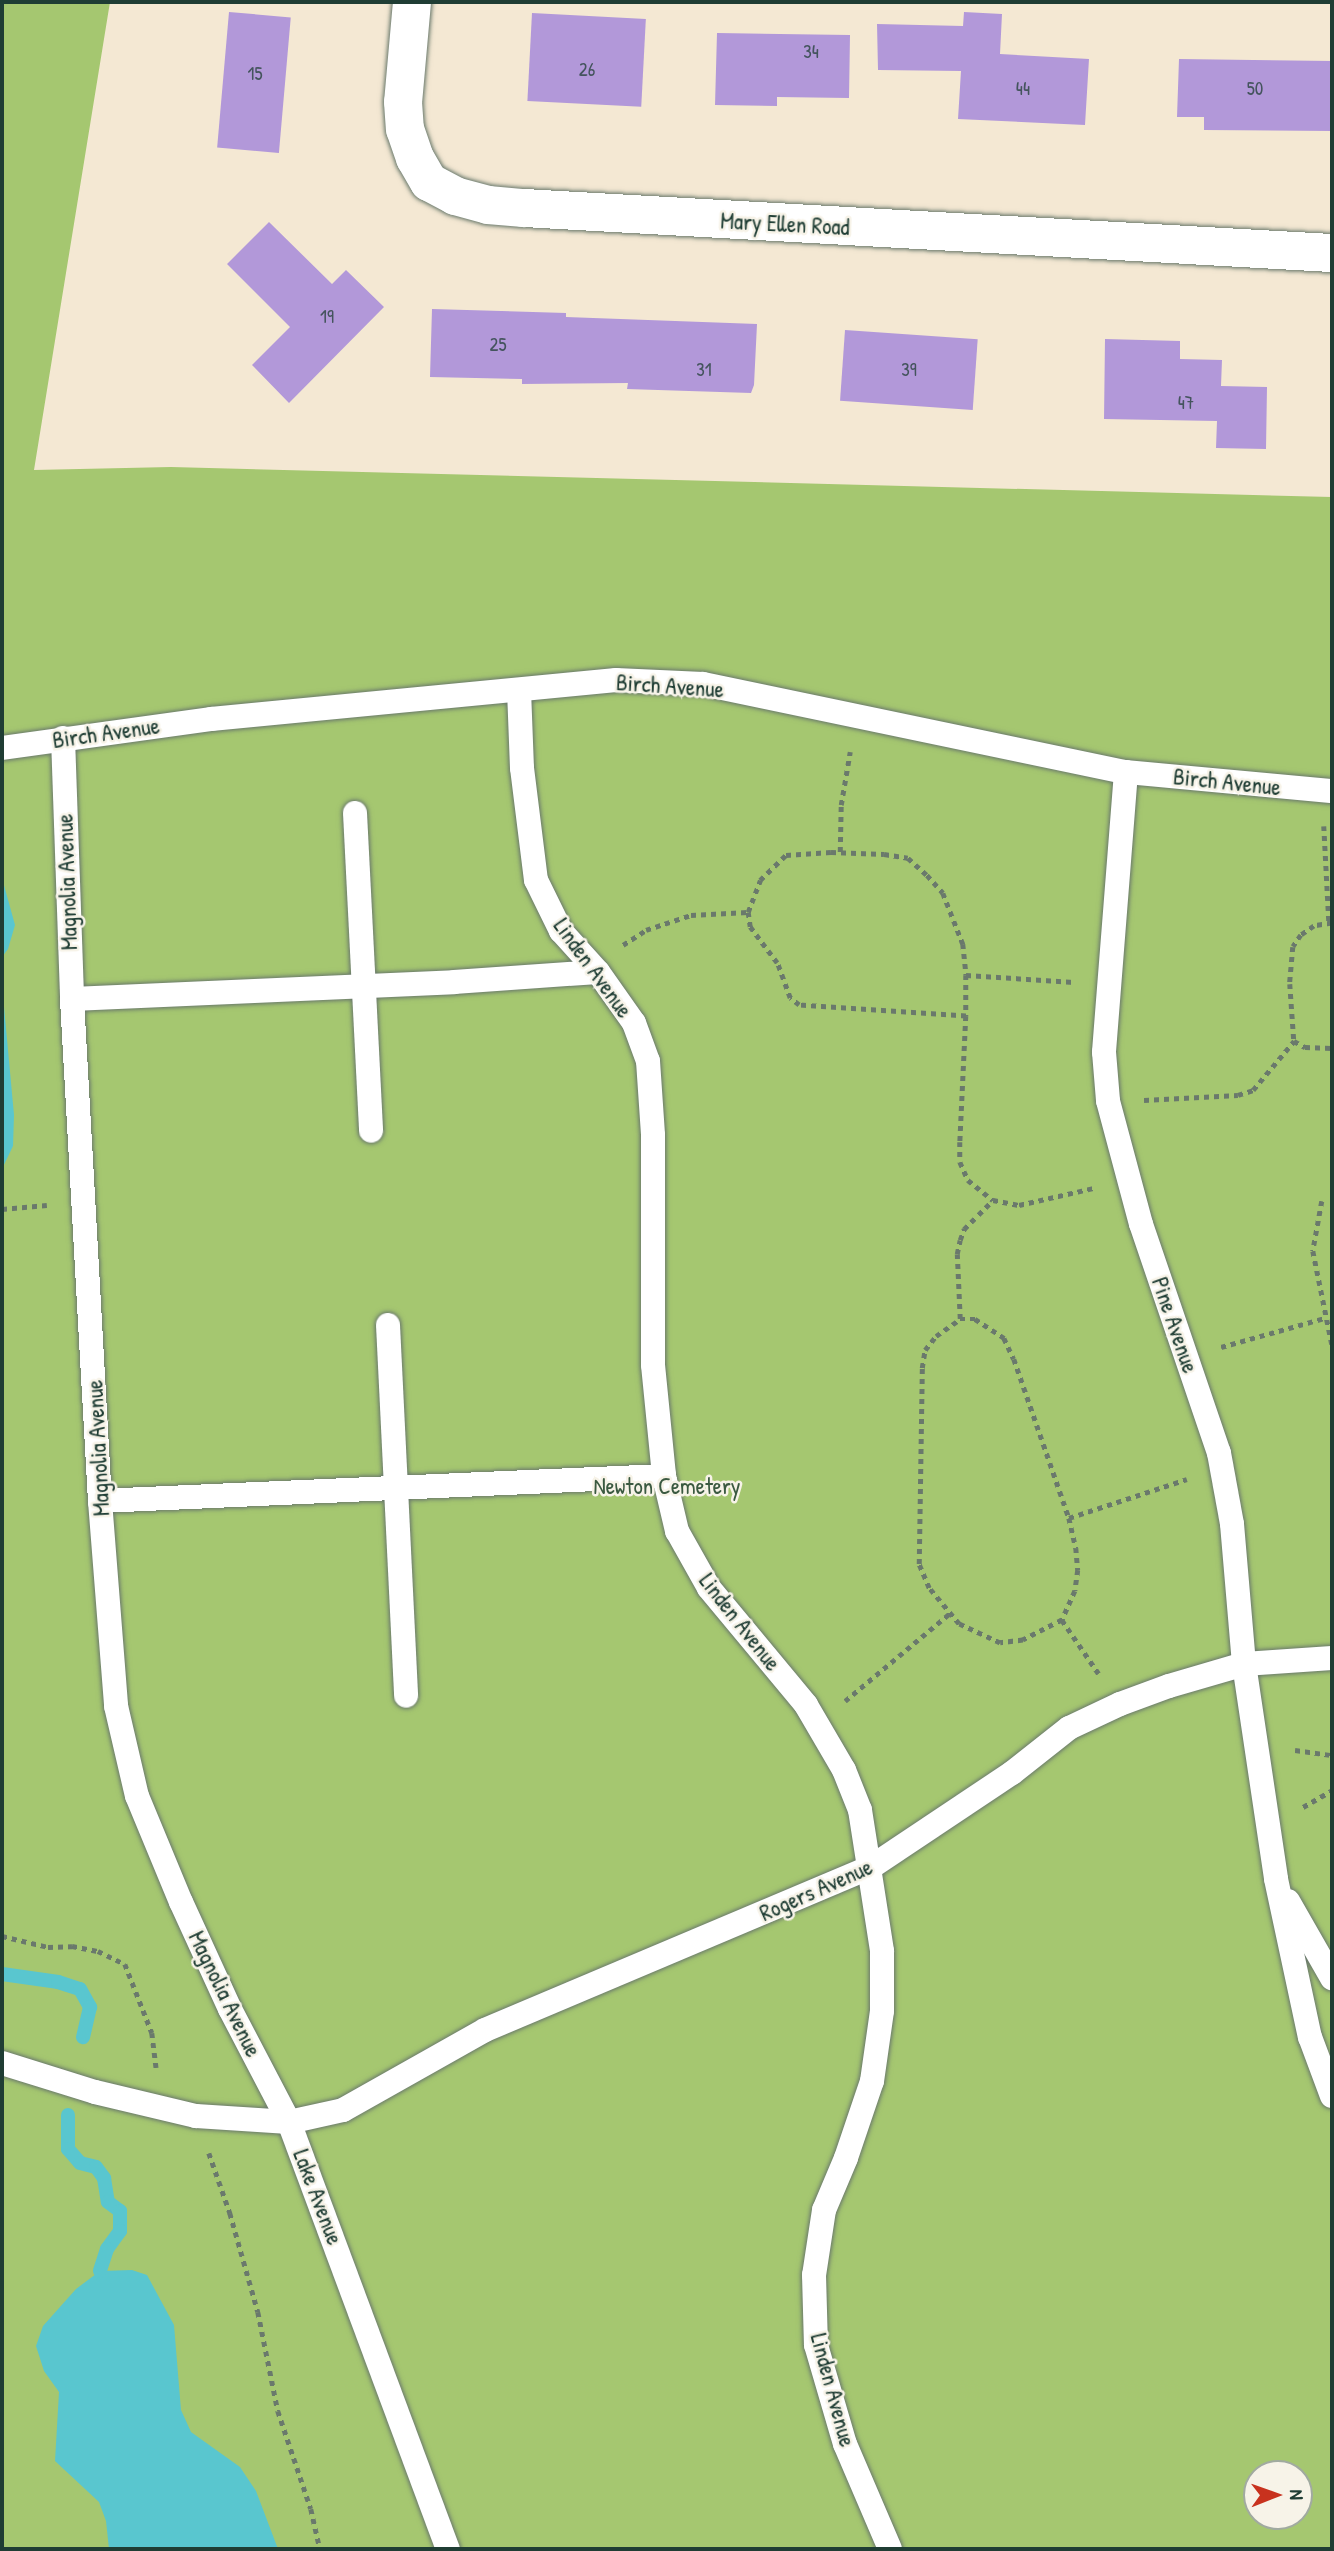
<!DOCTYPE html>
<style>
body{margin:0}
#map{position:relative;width:1334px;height:2551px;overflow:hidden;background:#f4e8d3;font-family:"Patrick Hand",sans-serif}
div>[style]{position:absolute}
.green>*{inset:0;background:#a5c770}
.water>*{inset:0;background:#59c6cf}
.stream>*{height:14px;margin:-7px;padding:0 7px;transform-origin:7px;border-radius:7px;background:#59c6cf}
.building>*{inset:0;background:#b298d9;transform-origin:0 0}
.path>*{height:4.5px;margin-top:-2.25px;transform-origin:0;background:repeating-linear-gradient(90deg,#6a796c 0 5px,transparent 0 10px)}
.roads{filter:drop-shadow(0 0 2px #6a796c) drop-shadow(0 0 2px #6a796c)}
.service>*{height:24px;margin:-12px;padding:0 12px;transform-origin:12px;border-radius:12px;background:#fff}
.minor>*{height:38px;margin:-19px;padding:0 19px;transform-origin:19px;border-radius:19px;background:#fff}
span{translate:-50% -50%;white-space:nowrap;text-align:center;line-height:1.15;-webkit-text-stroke:5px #f7f3e8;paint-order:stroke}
.number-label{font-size:19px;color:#44545d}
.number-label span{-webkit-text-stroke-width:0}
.street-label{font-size:23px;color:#1f3d34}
.park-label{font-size:23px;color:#3a5940}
.frame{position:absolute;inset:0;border:4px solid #1f3d34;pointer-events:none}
.north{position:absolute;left:1243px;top:2460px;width:70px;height:70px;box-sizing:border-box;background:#f7f3e8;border:2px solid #a1aaa0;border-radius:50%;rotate:89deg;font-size:19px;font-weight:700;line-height:28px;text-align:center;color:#1f3d34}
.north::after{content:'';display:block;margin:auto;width:24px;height:32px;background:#c8321e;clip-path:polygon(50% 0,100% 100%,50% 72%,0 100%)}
</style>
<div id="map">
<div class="green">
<div style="clip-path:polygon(evenodd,2px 2px,110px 2px,34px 470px,171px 467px,1332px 497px,1332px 2549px,2px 2549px,2px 2px,1257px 2474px,1299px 2474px,1299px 2516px,1257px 2516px,1257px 2474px)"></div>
</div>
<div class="water">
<div style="clip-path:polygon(2px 878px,15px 925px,8px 949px,2px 957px)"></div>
<div style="clip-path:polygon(2px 985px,14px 1115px,13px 1146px,2px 1169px)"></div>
<div style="clip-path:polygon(132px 2270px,147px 2275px,174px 2325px,181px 2410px,191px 2432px,240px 2467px,256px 2491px,278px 2549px,109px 2549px,106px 2521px,99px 2502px,55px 2461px,59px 2392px,44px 2371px,36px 2346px,43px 2326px,76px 2289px,100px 2271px)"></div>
</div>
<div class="stream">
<div style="left:2px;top:1974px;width:57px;rotate:8.1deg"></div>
<div style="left:58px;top:1982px;width:23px;rotate:18deg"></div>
<div style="left:80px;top:1989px;width:21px;rotate:61deg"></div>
<div style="left:90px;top:2007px;width:31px;rotate:103deg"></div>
<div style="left:68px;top:2115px;width:34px;rotate:90deg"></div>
<div style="left:68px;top:2149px;width:18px;rotate:49deg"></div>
<div style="left:80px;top:2163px;width:16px;rotate:14deg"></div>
<div style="left:96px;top:2167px;width:14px;rotate:54deg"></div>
<div style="left:104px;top:2178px;width:24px;rotate:81deg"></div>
<div style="left:108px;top:2202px;width:15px;rotate:37deg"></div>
<div style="left:120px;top:2211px;width:20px;rotate:90deg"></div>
<div style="left:120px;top:2231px;width:22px;rotate:126deg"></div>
<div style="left:107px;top:2249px;width:23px;rotate:108deg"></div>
</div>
<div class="building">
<div style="left:229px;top:12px;width:62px;height:136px;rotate:5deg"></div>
<div style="clip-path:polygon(964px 12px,1002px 14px,1000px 54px,1089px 59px,1085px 125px,958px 119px,961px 71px,878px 70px,877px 24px,963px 26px)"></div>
<div style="left:532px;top:13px;width:114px;height:88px;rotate:3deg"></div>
<div style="clip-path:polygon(717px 33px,850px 35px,849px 98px,777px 97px,777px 106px,715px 105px)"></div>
<div style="clip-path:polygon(1179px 59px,1332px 61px,1332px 131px,1204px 130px,1204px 117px,1177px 117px)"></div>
<div style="clip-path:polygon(269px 222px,332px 284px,346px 270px,384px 307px,289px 403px,252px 365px,290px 327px,227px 264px)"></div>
<div style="clip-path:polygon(432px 309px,566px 313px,566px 317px,757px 324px,754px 385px,751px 393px,627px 389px,628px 383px,522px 384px,522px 379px,430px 377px)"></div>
<div style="left:845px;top:330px;width:133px;height:71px;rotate:4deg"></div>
<div style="clip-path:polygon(1105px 339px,1180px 341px,1180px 359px,1222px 360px,1221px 386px,1267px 387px,1266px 449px,1216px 448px,1217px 421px,1104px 419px)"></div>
</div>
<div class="path">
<div style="left:1324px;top:826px;width:97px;rotate:87deg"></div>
<div style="left:840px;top:852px;width:47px;rotate:-88.8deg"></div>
<div style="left:841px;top:805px;width:54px;rotate:-80.4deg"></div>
<div style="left:1332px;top:923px;width:18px;rotate:171deg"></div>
<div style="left:1314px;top:926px;width:16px;rotate:145deg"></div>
<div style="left:1301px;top:935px;width:14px;rotate:124deg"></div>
<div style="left:1293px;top:947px;width:37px;rotate:95deg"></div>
<div style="left:1290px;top:984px;width:57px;rotate:86deg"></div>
<div style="left:1294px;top:1041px;width:13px;rotate:29deg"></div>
<div style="left:1305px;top:1047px;width:27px;rotate:2deg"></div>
<div style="left:623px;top:945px;width:27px;rotate:-33deg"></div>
<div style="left:646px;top:930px;width:47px;rotate:-18.4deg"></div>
<div style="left:691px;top:915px;width:57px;rotate:-3deg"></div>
<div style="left:966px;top:975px;width:108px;rotate:3.7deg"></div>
<div style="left:966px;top:1016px;width:167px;rotate:-176.2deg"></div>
<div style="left:799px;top:1005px;width:11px;rotate:-142deg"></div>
<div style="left:790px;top:998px;width:37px;rotate:-110deg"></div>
<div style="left:777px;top:963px;width:45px;rotate:-126.9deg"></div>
<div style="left:750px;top:927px;width:15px;rotate:-98deg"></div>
<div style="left:748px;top:912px;width:34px;rotate:-69deg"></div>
<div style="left:760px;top:880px;width:36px;rotate:-44deg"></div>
<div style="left:786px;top:855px;width:45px;rotate:-3.8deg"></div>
<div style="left:831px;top:852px;width:53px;rotate:2.2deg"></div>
<div style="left:884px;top:854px;width:24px;rotate:9deg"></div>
<div style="left:908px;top:858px;width:25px;rotate:42deg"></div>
<div style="left:927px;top:875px;width:24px;rotate:48deg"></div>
<div style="left:943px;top:893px;width:55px;rotate:68.6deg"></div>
<div style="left:963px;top:944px;width:31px;rotate:84deg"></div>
<div style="left:966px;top:975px;width:41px;rotate:90deg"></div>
<div style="left:966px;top:1016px;width:126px;rotate:92.7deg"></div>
<div style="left:960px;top:1142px;width:20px;rotate:90deg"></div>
<div style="left:960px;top:1162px;width:20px;rotate:66deg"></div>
<div style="left:968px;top:1180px;width:32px;rotate:39deg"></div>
<div style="left:993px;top:1200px;width:26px;rotate:11deg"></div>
<div style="left:1019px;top:1205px;width:77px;rotate:-12.8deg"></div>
<div style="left:1144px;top:1100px;width:94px;rotate:-3deg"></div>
<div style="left:1238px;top:1095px;width:16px;rotate:-18deg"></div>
<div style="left:1253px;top:1090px;width:64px;rotate:-50.1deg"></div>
<div style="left:1322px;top:1201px;width:51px;rotate:100.2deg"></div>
<div style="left:1313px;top:1251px;width:95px;rotate:78.5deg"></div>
<div style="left:2px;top:1209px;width:45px;rotate:-5.1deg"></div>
<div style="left:960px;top:1319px;width:15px"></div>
<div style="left:975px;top:1319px;width:35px;rotate:33deg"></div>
<div style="left:1004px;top:1338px;width:23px;rotate:65deg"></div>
<div style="left:1014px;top:1359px;width:168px;rotate:70.9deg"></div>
<div style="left:1069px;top:1518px;width:31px;rotate:77deg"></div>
<div style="left:1076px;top:1548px;width:22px;rotate:85deg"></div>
<div style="left:1078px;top:1570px;width:21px;rotate:98deg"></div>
<div style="left:1075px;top:1591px;width:32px;rotate:114deg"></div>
<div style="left:1062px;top:1620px;width:44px;rotate:152.9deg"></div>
<div style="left:1023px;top:1640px;width:23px;rotate:173deg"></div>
<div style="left:1000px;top:1643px;width:45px;rotate:-155.1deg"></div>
<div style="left:959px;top:1624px;width:47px;rotate:-129.8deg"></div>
<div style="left:929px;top:1588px;width:26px;rotate:-113deg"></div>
<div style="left:919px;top:1564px;width:196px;rotate:-89.1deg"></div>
<div style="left:922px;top:1368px;width:18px;rotate:-81deg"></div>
<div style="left:925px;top:1350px;width:18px;rotate:-52deg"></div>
<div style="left:936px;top:1336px;width:29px;rotate:-35deg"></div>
<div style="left:960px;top:1319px;width:65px;rotate:-92.6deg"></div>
<div style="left:957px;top:1254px;width:14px;rotate:-78deg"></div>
<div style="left:960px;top:1240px;width:12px;rotate:-70deg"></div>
<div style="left:964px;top:1229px;width:41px;rotate:-45deg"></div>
<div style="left:1221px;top:1347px;width:108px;rotate:-15.6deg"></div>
<div style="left:1069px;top:1518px;width:124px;rotate:-18.3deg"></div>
<div style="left:1062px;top:1620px;width:65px;rotate:55.6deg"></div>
<div style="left:845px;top:1701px;width:136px;rotate:-39.9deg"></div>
<div style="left:1295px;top:1750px;width:37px;rotate:8deg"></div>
<div style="left:1303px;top:1807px;width:34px;rotate:-30deg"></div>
<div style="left:2px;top:1936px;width:47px;rotate:13.4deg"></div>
<div style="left:48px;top:1947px;width:24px;rotate:-2deg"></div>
<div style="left:72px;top:1946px;width:26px;rotate:11deg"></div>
<div style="left:98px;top:1951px;width:30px;rotate:26deg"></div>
<div style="left:125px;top:1964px;width:74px;rotate:68.6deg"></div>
<div style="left:152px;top:2033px;width:35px;rotate:83deg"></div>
<div style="left:209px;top:2153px;width:64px;rotate:70.7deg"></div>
<div style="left:230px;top:2213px;width:103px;rotate:74.2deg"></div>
<div style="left:258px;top:2312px;width:101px;rotate:78.6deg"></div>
<div style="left:278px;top:2411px;width:103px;rotate:71.4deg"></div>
<div style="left:311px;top:2509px;width:41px;rotate:77.3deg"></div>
</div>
<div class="roads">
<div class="service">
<div style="left:519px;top:690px;width:78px;rotate:87.8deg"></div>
<div style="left:522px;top:768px;width:113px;rotate:82.9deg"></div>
<div style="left:536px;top:880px;width:57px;rotate:63.9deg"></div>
<div style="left:561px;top:931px;width:55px;rotate:47.9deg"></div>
<div style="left:598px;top:972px;width:62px;rotate:54.8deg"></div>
<div style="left:634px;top:1023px;width:40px;rotate:69.8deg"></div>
<div style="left:648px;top:1061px;width:74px;rotate:86.1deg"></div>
<div style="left:653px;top:1135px;width:230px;rotate:90deg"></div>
<div style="left:653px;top:1365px;width:112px;rotate:84.3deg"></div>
<div style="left:664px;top:1476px;width:57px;rotate:76.7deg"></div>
<div style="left:677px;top:1531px;width:65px;rotate:60.7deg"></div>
<div style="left:709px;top:1588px;width:152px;rotate:50.3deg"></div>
<div style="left:806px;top:1705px;width:75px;rotate:59.7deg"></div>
<div style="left:844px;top:1770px;width:43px;rotate:68.2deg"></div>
<div style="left:860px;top:1810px;width:143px;rotate:81.1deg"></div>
<div style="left:882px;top:1951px;width:60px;rotate:90deg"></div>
<div style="left:882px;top:2011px;width:71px;rotate:98.1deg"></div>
<div style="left:872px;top:2081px;width:81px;rotate:108.7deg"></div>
<div style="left:846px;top:2158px;width:56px;rotate:112.9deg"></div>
<div style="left:824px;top:2210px;width:66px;rotate:98.7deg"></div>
<div style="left:814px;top:2275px;width:70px;rotate:88.4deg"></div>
<div style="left:816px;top:2345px;width:103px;rotate:73.7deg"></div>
<div style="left:845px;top:2444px;width:114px;rotate:66.8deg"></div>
<div style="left:63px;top:738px;width:261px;rotate:88deg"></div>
<div style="left:72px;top:999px;width:503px;rotate:86.81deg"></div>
<div style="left:100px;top:1501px;width:206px;rotate:85.5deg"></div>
<div style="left:116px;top:1706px;width:92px;rotate:76.9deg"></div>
<div style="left:137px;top:1796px;width:115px;rotate:67.5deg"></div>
<div style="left:181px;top:1902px;width:118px;rotate:65.4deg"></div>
<div style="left:230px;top:2009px;width:127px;rotate:62.4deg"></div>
<div style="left:289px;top:2122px;width:55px;rotate:-12.5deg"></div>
<div style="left:343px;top:2110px;width:163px;rotate:-29.4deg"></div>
<div style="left:485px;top:2030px;width:419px;rotate:-22.9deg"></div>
<div style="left:871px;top:1867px;width:169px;rotate:-33.7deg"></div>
<div style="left:1012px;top:1773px;width:73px;rotate:-38.3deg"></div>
<div style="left:1069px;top:1728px;width:56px;rotate:-25.2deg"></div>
<div style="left:1120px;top:1704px;width:52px;rotate:-20.2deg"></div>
<div style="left:1169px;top:1686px;width:78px;rotate:-16.3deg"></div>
<div style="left:1244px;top:1664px;width:88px;rotate:-3.9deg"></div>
<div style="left:2px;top:748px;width:211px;rotate:-7.9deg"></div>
<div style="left:211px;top:719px;width:407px;rotate:-5.5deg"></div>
<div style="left:616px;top:680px;width:87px;rotate:2.6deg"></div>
<div style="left:703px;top:684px;width:432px;rotate:11.8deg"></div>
<div style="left:1126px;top:772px;width:207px;rotate:5.3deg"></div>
<div style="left:1126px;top:772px;width:281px;rotate:94.5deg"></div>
<div style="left:1104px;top:1052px;width:49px;rotate:85.3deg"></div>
<div style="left:1108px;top:1101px;width:127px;rotate:75deg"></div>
<div style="left:1141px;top:1224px;width:242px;rotate:71.2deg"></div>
<div style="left:1219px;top:1453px;width:72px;rotate:79.6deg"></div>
<div style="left:1232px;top:1524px;width:141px;rotate:85.1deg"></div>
<div style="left:1244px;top:1664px;width:217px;rotate:81.5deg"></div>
<div style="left:1276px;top:1879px;width:162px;rotate:77.9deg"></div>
<div style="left:1310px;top:2037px;width:63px;rotate:69.6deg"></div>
<div style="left:355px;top:813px;width:318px;rotate:87.1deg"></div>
<div style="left:72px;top:999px;width:382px;rotate:-2.5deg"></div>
<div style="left:454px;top:982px;width:144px;rotate:-4deg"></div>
<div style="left:388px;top:1325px;width:371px;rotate:87.2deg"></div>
<div style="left:100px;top:1501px;width:565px;rotate:-2.54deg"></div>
<div style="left:1288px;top:1901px;width:89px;rotate:60.3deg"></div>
<div style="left:2px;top:2063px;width:97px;rotate:17.3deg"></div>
<div style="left:95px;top:2092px;width:104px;rotate:13.4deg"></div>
<div style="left:196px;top:2116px;width:93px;rotate:3.7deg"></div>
<div style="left:289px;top:2122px;width:456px;rotate:69.6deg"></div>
</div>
<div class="minor">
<div style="left:412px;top:2px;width:100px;rotate:95.1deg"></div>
<div style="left:403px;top:102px;width:27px;rotate:86deg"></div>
<div style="left:405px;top:129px;width:31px;rotate:71deg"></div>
<div style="left:415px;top:158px;width:28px;rotate:60deg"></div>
<div style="left:429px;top:182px;width:30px;rotate:28deg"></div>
<div style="left:455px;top:196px;width:34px;rotate:15deg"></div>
<div style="left:488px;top:205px;width:36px;rotate:5deg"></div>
<div style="left:524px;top:208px;width:809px;rotate:3.19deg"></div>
</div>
</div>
<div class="number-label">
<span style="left:811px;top:52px">34</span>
<span style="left:587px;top:70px">26</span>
<span style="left:255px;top:74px">15</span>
<span style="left:1023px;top:89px">44</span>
<span style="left:1255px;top:89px">50</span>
<span style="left:327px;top:317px">19</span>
<span style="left:498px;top:345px">25</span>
<span style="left:704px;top:370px">31</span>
<span style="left:909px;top:370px">39</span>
<span style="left:1186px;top:403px">47</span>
</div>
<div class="street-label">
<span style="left:785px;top:224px;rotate:3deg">Mary Ellen Road</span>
<span style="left:670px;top:686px;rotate:4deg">Birch Avenue</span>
<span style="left:106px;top:733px;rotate:-8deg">Birch Avenue</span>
<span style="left:1227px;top:782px;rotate:6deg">Birch Avenue</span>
<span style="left:67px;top:882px;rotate:-92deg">Magnolia Avenue</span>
<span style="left:593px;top:968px;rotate:54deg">Linden Avenue</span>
<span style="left:1175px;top:1325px;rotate:71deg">Pine Avenue</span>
<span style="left:98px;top:1448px;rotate:-93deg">Magnolia Avenue</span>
<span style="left:740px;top:1622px;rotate:52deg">Linden Avenue</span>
<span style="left:816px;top:1890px;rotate:-24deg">Rogers Avenue</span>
<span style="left:225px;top:1994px;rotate:64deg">Magnolia Avenue</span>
<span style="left:318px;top:2197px;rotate:69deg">Lake Avenue</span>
<span style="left:833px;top:2390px;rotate:75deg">Linden Avenue</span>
</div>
<div class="park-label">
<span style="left:667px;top:1486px">Newton Cemetery</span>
</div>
<div class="frame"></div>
<div class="north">N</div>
</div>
